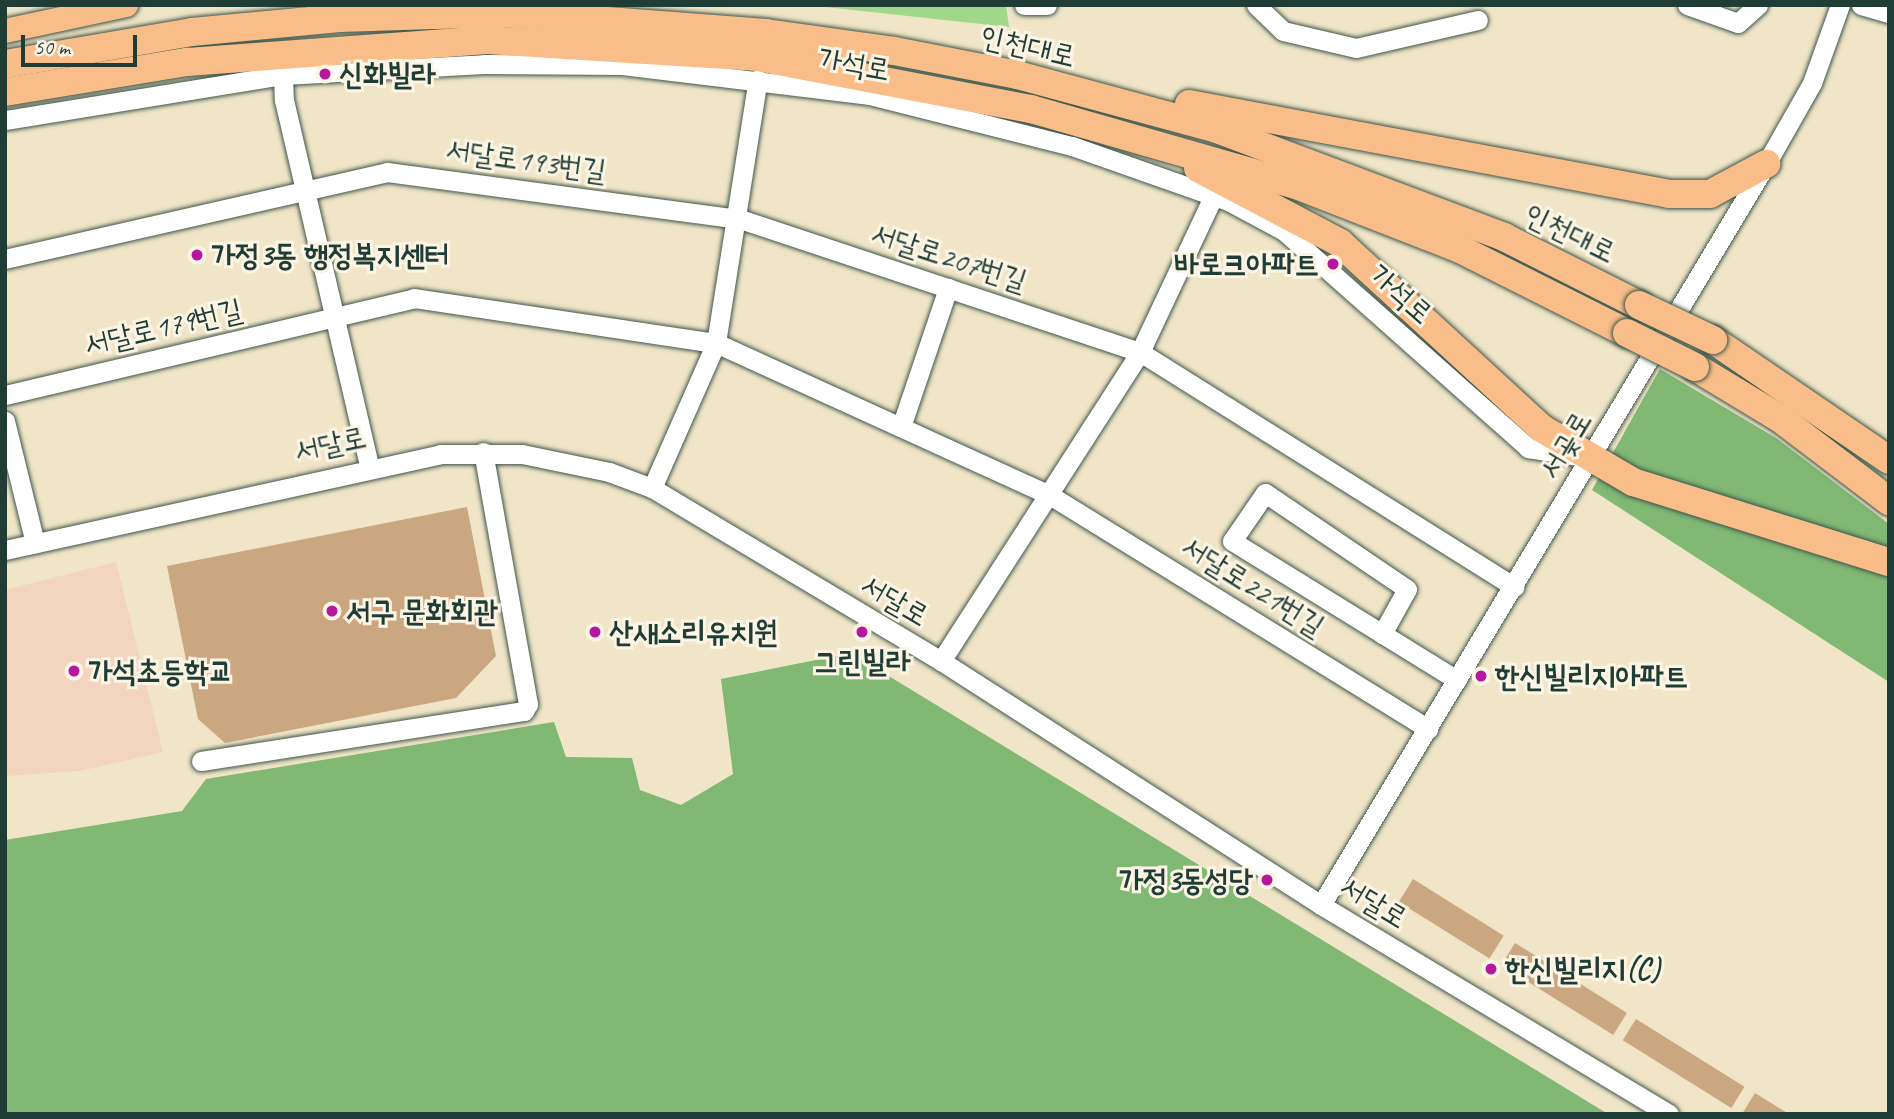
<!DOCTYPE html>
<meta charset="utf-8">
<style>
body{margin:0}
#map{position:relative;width:1894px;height:1119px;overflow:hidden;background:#f0e5c7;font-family:Caveat,"Poor Story",sans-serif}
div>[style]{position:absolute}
.built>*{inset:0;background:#f3d4bf}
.green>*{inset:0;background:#a0d788}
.forest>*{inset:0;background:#80b874}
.building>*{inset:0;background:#caa780;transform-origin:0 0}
.roads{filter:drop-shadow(0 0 2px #3e564a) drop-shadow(0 0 2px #3e564a)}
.minor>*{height:19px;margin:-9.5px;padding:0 9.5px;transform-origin:9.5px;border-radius:9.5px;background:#fff}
.major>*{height:24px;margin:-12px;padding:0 12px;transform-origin:12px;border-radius:12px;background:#f8bd89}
.highway>*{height:28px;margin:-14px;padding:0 14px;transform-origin:14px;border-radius:14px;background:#f8bd89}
.bridges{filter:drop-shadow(0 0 2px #3e564a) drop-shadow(0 0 2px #3e564a)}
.highway-bridge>*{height:28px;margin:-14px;padding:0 14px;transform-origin:14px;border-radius:14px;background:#f8bd89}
.dots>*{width:19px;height:19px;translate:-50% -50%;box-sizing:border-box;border:4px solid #fcf5e5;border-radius:50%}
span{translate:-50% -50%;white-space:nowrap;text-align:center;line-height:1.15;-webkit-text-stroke:6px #fcf5e5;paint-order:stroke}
.street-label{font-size:30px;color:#1f3d34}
.poi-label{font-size:30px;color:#1f3d34;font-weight:700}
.left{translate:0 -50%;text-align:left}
.right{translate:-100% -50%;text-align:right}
.frame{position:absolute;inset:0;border:7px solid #1f3d34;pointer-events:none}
.scale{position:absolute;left:21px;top:35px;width:116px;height:32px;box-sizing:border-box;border:4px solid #1f3d34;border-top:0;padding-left:9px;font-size:21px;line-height:24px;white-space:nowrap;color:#1f3d34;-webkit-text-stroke:5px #fcf5e5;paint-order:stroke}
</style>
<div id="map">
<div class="built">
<div style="clip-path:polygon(116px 562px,163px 752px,80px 771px,5px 776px,5px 590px)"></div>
</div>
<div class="green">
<div style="clip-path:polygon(807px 5px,1006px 5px,1009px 27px)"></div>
</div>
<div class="forest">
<div style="clip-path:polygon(1660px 369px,1776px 438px,1889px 524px,1889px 682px,1592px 490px)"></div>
<div style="clip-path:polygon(851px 653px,1608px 1114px,5px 1114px,5px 840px,182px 811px,206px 779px,554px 722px,566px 757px,632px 758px,640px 790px,681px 805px,733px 774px,721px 679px)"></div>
</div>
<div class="building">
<div style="clip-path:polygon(467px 507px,496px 656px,456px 698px,225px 743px,198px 719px,167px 566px)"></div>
<div style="left:1413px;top:879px;width:107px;height:27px;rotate:32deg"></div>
<div style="left:1515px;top:943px;width:132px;height:26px;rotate:32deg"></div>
<div style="left:1636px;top:1019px;width:128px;height:25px;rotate:32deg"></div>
<div style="clip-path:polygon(1755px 1093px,1789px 1114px,1742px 1114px)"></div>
</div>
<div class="roads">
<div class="minor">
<div style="left:1024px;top:5px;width:23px"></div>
<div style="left:1256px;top:5px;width:37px;rotate:44deg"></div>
<div style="left:1283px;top:31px;width:75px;rotate:13.1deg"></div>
<div style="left:1356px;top:48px;width:125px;rotate:-12.9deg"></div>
<div style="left:1687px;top:5px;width:54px;rotate:19.4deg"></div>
<div style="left:1738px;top:23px;width:27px;rotate:-42deg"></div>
<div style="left:1861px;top:5px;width:29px;rotate:16deg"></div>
<div style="left:283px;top:75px;width:25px;rotate:88deg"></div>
<div style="left:284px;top:100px;width:376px;rotate:76.9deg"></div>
<div style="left:5px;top:120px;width:282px;rotate:-9.2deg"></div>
<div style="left:283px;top:75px;width:201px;rotate:-3.1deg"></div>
<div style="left:484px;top:64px;width:138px;rotate:0.4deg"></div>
<div style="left:622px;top:65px;width:250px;rotate:6.9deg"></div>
<div style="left:870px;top:95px;width:208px;rotate:14.2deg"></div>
<div style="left:1072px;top:146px;width:165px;rotate:19.4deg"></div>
<div style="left:1228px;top:201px;width:64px;rotate:28.2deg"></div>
<div style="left:1284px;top:231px;width:327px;rotate:41.6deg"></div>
<div style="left:1528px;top:448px;width:51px;rotate:9.1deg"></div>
<div style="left:5px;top:259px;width:392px;rotate:-12.8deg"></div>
<div style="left:387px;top:172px;width:356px;rotate:7.6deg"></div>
<div style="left:740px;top:219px;width:422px;rotate:18.4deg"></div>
<div style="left:1140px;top:352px;width:442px;rotate:32.1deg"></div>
<div style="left:5px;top:395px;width:420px;rotate:-13.3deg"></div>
<div style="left:414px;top:298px;width:305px;rotate:8.5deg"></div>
<div style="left:716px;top:343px;width:365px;rotate:24.5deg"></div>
<div style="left:1048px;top:494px;width:447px;rotate:31.7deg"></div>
<div style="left:5px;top:421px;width:126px;rotate:76.2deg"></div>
<div style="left:901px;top:427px;width:147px;rotate:-71.3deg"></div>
<div style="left:652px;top:488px;width:158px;rotate:-66.2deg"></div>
<div style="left:716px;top:343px;width:267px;rotate:-81deg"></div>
<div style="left:5px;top:550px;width:445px;rotate:-12.4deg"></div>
<div style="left:440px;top:454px;width:82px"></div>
<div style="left:522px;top:454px;width:89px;rotate:11.7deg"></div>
<div style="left:609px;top:472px;width:46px;rotate:20.4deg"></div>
<div style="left:652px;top:488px;width:337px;rotate:30.9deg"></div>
<div style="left:941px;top:661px;width:452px;rotate:32.7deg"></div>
<div style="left:1321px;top:905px;width:406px;rotate:31deg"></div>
<div style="left:1382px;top:634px;width:51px;rotate:-60.9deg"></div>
<div style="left:1407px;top:589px;width:171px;rotate:-145.9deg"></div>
<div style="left:1265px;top:493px;width:58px;rotate:124.5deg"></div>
<div style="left:1232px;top:541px;width:264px;rotate:31.7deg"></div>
<div style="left:941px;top:661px;width:368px;rotate:-57.2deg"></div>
<div style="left:1140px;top:352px;width:174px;rotate:-64.8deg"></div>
<div style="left:201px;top:761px;width:327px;rotate:-8.8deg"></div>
<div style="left:524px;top:711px;width:8px;rotate:-60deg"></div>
<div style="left:528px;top:704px;width:256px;rotate:-100.1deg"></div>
<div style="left:1321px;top:905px;width:864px;rotate:-59.01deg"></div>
<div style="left:1766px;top:164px;width:93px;rotate:-60.4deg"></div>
<div style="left:1812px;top:83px;width:83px;rotate:-70.3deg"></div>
</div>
<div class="major">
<div style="left:5px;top:31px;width:124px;rotate:-12.1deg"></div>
</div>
<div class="highway">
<div style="left:5px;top:64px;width:190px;rotate:-9.7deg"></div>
<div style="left:192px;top:32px;width:148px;rotate:-5.4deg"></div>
<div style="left:339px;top:18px;width:163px;rotate:-1.8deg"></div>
<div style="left:502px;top:13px;width:265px;rotate:4.3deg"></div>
<div style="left:766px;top:33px;width:129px;rotate:8deg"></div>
<div style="left:894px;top:51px;width:125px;rotate:11deg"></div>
<div style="left:1017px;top:75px;width:207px;rotate:15.1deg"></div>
<div style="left:1217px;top:129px;width:307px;rotate:20.6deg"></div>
<div style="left:1504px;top:237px;width:151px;rotate:26.7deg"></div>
<div style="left:5px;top:92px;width:184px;rotate:-9.4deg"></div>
<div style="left:187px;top:62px;width:301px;rotate:-4.2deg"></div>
<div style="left:487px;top:40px;width:272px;rotate:3.6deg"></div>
<div style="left:758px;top:57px;width:278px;rotate:10.8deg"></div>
<div style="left:1031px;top:109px;width:276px;rotate:16deg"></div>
<div style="left:1296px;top:185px;width:176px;rotate:21.3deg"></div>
<div style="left:1460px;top:249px;width:187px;rotate:26.7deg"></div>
<div style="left:1189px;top:104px;width:488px;rotate:10.6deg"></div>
<div style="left:1669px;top:194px;width:41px"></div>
<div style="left:1710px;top:194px;width:64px;rotate:-28.2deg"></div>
<div style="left:1198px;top:168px;width:161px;rotate:27.8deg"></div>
<div style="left:1340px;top:243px;width:273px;rotate:42.6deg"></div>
<div style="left:1541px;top:428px;width:107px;rotate:30.4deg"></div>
<div style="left:1633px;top:482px;width:268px;rotate:17.4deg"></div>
<div style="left:1713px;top:340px;width:213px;rotate:34.3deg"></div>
<div style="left:1695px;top:367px;width:100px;rotate:31.2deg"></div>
<div style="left:1781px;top:419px;width:136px;rotate:37.2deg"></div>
</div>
</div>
<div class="bridges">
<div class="highway-bridge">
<div style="left:1639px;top:305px;width:82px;rotate:25.3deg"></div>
<div style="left:1627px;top:333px;width:76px;rotate:26.6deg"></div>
</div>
</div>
<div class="dots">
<div style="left:325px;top:74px;background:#b5179e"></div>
<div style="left:197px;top:255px;background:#b5179e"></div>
<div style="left:1333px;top:264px;background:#b5179e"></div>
<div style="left:332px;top:611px;background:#b5179e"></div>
<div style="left:595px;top:632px;background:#b5179e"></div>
<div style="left:862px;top:632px;background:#b5179e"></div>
<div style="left:74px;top:671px;background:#b5179e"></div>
<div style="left:1481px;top:676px;background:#b5179e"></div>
<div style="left:1267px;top:880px;background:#b5179e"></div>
<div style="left:1491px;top:969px;background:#b5179e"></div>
</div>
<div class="street-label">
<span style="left:1028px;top:46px;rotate:13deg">인천대로</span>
<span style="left:854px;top:64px;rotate:10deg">가석로</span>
<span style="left:526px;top:160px;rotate:8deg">서달로193번길</span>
<span style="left:1570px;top:233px;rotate:26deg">인천대로</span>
<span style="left:949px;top:257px;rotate:18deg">서달로207번길</span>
<span style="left:1401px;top:294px;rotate:41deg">가석로</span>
<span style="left:163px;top:327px;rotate:-13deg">서달로179번길</span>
<span style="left:330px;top:444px;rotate:-12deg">서달로</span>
<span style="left:1565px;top:445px;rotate:-59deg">서곶로</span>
<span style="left:1253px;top:586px;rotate:32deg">서달로221번길</span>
<span style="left:895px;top:600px;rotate:30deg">서달로</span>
<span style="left:1374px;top:902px;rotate:31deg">서달로</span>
</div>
<div class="poi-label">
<span class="left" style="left:339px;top:74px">신화빌라</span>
<span class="left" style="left:211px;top:255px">가정3동 행정복지센터</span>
<span class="right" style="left:1319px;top:264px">바로크아파트</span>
<span class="left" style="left:346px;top:611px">서구 문화회관</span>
<span class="left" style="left:609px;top:632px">산새소리유치원</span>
<span style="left:862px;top:661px">그린빌라</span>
<span class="left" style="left:88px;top:671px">가석초등학교</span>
<span class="left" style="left:1495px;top:676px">한신빌리지아파트</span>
<span class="right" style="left:1253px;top:880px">가정3동성당</span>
<span class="left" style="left:1505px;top:969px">한신빌리지(C)</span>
</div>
<div class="frame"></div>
<div class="scale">50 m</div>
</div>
